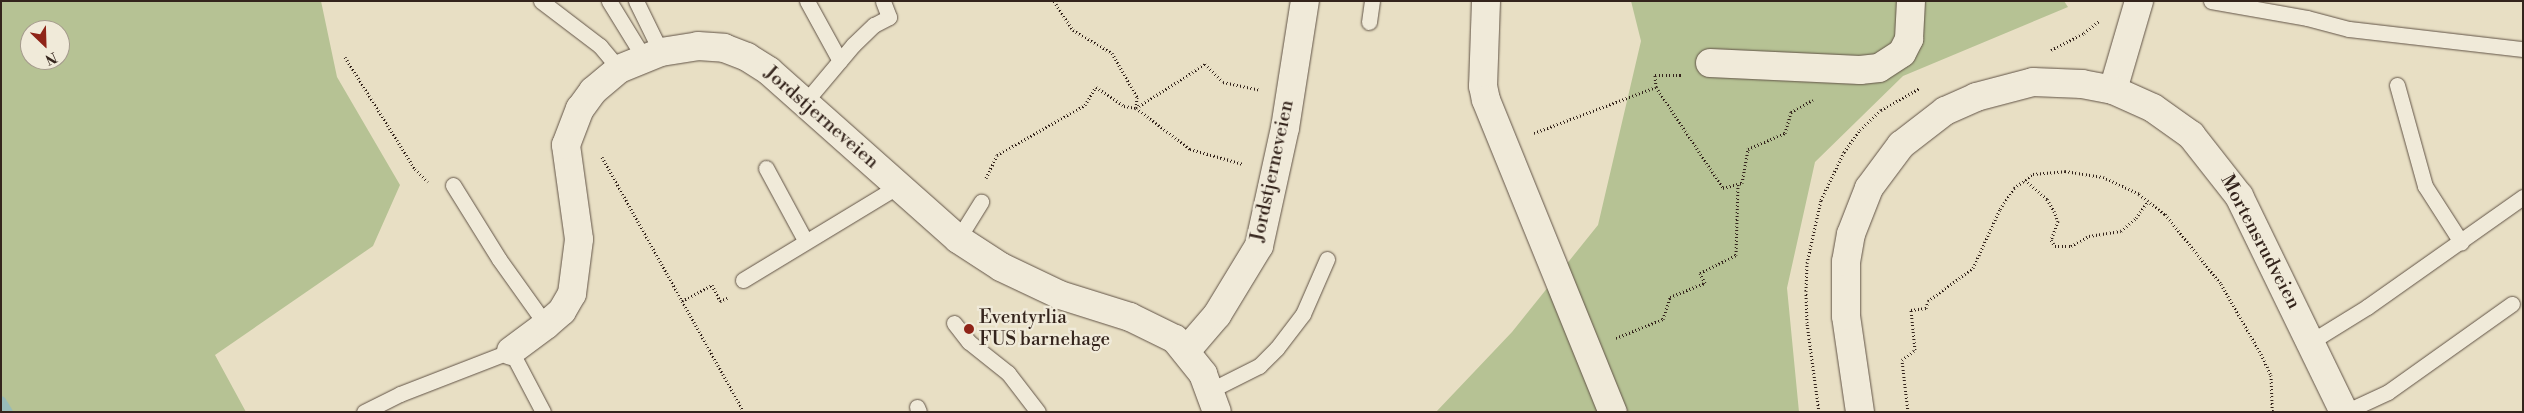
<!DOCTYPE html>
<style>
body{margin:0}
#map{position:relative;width:2524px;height:413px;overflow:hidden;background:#e8dfc4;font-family:"Libre Bodoni",serif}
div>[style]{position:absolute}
.green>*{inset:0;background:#b6c294}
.stream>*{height:10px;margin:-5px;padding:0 5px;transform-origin:5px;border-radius:5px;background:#98bcb8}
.path>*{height:3px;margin-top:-1.5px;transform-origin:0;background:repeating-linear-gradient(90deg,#34241c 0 1px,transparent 0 3.5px)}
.roads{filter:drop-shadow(0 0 1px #615346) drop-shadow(0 0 1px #615346)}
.service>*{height:15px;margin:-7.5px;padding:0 7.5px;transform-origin:7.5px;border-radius:7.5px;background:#f0ead9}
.minor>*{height:28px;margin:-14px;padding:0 14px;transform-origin:14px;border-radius:14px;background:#f0ead9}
.tertiary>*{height:28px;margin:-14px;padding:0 14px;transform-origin:14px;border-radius:14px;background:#f0ead9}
.dots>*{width:14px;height:14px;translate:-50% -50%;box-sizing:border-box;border:2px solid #f0ead9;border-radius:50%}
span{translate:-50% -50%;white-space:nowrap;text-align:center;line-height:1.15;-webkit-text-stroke:4.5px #f0ead9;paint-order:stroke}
.street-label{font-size:19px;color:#34241c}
.poi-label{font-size:19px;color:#34241c}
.left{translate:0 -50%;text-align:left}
.frame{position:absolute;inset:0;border:2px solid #34241c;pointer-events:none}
.north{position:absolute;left:20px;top:20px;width:50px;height:50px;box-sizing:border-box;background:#f0ead9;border:1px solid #a59b8d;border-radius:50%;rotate:156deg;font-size:14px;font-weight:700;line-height:20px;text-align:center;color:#34241c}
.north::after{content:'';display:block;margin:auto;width:18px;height:22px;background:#8f2418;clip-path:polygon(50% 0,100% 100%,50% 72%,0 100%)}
</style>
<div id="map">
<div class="green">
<div style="clip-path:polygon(evenodd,1px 1px,321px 1px,337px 77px,400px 185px,373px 246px,215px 355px,246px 412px,1px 412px,1px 1px,30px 30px,60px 30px,60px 60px,30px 60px,30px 30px)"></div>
<div style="clip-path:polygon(1631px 1px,2064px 1px,2068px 7px,1903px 76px,1815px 162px,1787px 288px,1799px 412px,1436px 412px,1512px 332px,1598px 225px,1641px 41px)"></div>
</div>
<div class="stream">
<div style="left:1px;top:401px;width:13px;rotate:58deg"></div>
</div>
<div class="path">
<div style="left:1054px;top:1px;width:35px;rotate:57deg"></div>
<div style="left:1073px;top:30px;width:45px;rotate:30.5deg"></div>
<div style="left:1112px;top:53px;width:51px;rotate:60.4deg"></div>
<div style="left:1137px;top:97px;width:11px;rotate:95deg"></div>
<div style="left:1136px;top:108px;width:68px;rotate:37.2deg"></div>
<div style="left:1190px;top:149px;width:55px;rotate:15.8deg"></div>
<div style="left:2051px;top:50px;width:37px;rotate:-27deg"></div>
<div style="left:2084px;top:33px;width:19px;rotate:-39deg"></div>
<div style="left:345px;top:57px;width:132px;rotate:58deg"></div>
<div style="left:415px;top:169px;width:18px;rotate:45deg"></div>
<div style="left:1656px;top:87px;width:12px;rotate:-95deg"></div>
<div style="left:1655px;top:75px;width:27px"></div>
<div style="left:1534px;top:133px;width:130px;rotate:-20.7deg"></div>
<div style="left:1656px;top:87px;width:121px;rotate:56.4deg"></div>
<div style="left:1723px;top:188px;width:20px;rotate:-15deg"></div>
<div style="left:1742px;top:183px;width:35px;rotate:-80deg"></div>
<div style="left:1748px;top:149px;width:40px;rotate:-23.4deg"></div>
<div style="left:1785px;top:133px;width:22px;rotate:-74deg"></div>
<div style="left:1791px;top:112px;width:25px;rotate:-29deg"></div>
<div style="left:602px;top:157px;width:292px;rotate:60.9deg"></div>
<div style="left:986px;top:178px;width:25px;rotate:-64deg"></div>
<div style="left:997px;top:155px;width:101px;rotate:-29.6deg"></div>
<div style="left:1085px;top:105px;width:21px;rotate:-59deg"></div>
<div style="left:1096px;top:87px;width:34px;rotate:34deg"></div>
<div style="left:1124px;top:106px;width:12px;rotate:9deg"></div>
<div style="left:1136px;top:108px;width:82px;rotate:-32.5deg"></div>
<div style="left:1205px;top:64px;width:25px;rotate:45deg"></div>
<div style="left:1223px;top:82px;width:38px;rotate:12deg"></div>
<div style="left:2025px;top:180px;width:29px;rotate:41deg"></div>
<div style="left:2047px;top:199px;width:14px;rotate:60deg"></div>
<div style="left:2054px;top:211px;width:11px;rotate:68deg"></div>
<div style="left:2058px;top:221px;width:20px;rotate:110deg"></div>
<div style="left:2051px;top:240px;width:7px;rotate:56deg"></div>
<div style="left:2055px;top:246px;width:16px"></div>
<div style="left:2071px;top:246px;width:21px;rotate:-29deg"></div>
<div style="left:2089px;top:236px;width:32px;rotate:-9deg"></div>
<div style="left:2121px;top:231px;width:20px;rotate:-41deg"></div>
<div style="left:2136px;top:218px;width:21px;rotate:-55deg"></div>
<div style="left:682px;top:301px;width:34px;rotate:-28deg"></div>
<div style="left:712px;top:285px;width:18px;rotate:63deg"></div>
<div style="left:720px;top:301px;width:8px;rotate:-23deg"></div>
<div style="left:1616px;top:338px;width:51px;rotate:-22deg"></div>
<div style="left:1663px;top:319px;width:23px;rotate:-72deg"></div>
<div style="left:1670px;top:297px;width:38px;rotate:-22deg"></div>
<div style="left:1705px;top:283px;width:11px;rotate:-117deg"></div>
<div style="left:1700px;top:273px;width:40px;rotate:-26.6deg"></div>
<div style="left:1736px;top:255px;width:71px;rotate:-88.4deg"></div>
<div style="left:1819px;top:412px;width:90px;rotate:-97.7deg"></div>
<div style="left:1807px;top:323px;width:32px;rotate:-92deg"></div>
<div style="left:1806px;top:291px;width:28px;rotate:-88deg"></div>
<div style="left:1807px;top:263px;width:65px;rotate:-77.5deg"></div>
<div style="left:1821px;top:200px;width:53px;rotate:-64.4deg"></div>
<div style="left:1844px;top:152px;width:27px;rotate:-54deg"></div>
<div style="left:1860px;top:130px;width:29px;rotate:-44deg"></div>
<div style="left:1881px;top:110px;width:45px;rotate:-29.4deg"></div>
<div style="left:1908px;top:412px;width:52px;rotate:-96.6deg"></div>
<div style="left:1902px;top:360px;width:16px;rotate:-38deg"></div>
<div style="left:1915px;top:350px;width:40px;rotate:-95.7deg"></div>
<div style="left:1911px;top:310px;width:15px;rotate:-8deg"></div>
<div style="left:1926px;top:308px;width:7px;rotate:-74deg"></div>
<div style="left:1928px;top:301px;width:56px;rotate:-36.3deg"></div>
<div style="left:1973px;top:268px;width:65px;rotate:-65.4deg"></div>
<div style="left:2000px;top:209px;width:25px;rotate:-56deg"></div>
<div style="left:2014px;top:188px;width:24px;rotate:-36deg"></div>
<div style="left:2033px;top:174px;width:32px;rotate:-5deg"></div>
<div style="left:2065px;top:171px;width:38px;rotate:9deg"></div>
<div style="left:2103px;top:177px;width:40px;rotate:25deg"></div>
<div style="left:2139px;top:194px;width:33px;rotate:38deg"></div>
<div style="left:2165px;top:214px;width:90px;rotate:51.3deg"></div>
<div style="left:2221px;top:284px;width:81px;rotate:60.3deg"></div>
<div style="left:2261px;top:354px;width:23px;rotate:65deg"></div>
<div style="left:2271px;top:375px;width:37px;rotate:88deg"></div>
</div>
<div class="roads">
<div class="service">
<div style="left:541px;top:1px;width:74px;rotate:37.3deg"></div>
<div style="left:600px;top:46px;width:30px;rotate:50deg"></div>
<div style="left:609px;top:1px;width:67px;rotate:58.4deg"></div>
<div style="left:636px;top:1px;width:57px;rotate:63.9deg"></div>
<div style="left:807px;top:1px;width:68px;rotate:61.2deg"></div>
<div style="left:2211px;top:1px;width:97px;rotate:10deg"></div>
<div style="left:2307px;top:18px;width:43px;rotate:14.7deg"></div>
<div style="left:2349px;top:29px;width:175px;rotate:6.6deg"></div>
<div style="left:1369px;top:22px;width:21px;rotate:-82deg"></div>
<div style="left:2397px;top:85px;width:105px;rotate:74.5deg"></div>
<div style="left:2425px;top:186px;width:67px;rotate:57.3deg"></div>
<div style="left:806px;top:101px;width:73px;rotate:-50deg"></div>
<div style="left:853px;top:45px;width:29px;rotate:-44deg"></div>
<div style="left:874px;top:25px;width:17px;rotate:-28deg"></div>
<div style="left:889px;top:17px;width:17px;rotate:-111deg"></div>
<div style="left:766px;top:168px;width:82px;rotate:61.6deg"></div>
<div style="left:453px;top:185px;width:87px;rotate:58.1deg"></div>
<div style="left:499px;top:259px;width:81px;rotate:54.5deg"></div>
<div style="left:958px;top:239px;width:44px;rotate:-58.1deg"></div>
<div style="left:743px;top:280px;width:181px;rotate:-31.2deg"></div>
<div style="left:954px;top:323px;width:24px;rotate:52deg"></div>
<div style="left:969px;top:342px;width:50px;rotate:38.5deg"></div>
<div style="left:1008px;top:373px;width:49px;rotate:52.4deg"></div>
<div style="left:2312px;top:341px;width:65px;rotate:-31.7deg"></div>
<div style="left:2367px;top:307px;width:191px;rotate:-35.2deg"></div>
<div style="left:1211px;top:390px;width:54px;rotate:-26.6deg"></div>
<div style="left:1259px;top:366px;width:25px;rotate:-45deg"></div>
<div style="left:1277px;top:348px;width:43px;rotate:-52.6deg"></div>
<div style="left:1303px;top:314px;width:60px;rotate:-66.4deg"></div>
<div style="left:917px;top:407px;width:5px;rotate:68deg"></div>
<div style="left:364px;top:412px;width:40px;rotate:-26.6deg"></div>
<div style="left:400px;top:394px;width:119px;rotate:-21.2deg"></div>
<div style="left:511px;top:351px;width:69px;rotate:62.3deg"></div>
<div style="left:2345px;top:412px;width:47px;rotate:-24.9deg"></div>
<div style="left:2388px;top:392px;width:152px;rotate:-35.4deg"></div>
</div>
<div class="minor">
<div style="left:1486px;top:1px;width:85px;rotate:92deg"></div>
<div style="left:1483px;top:86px;width:14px;rotate:78deg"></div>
<div style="left:1486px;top:100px;width:337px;rotate:67.9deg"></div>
<div style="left:1710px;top:63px;width:150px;rotate:2.7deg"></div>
<div style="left:1860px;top:70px;width:19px;rotate:-6deg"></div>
<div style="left:1879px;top:68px;width:27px;rotate:-33deg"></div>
<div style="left:1902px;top:53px;width:16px;rotate:-63deg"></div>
<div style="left:1909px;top:39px;width:38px;rotate:-87deg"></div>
<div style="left:2113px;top:90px;width:93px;rotate:-73.7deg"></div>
<div style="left:511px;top:351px;width:44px;rotate:-36.6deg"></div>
<div style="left:546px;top:325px;width:21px;rotate:-41deg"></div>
<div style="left:562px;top:311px;width:20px;rotate:-60deg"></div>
<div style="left:572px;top:294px;width:55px;rotate:-82.7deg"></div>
<div style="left:579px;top:239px;width:95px;rotate:-97.9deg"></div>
<div style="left:566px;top:145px;width:39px;rotate:-69deg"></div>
<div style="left:580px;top:109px;width:22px;rotate:-54deg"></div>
<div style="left:593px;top:91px;width:34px;rotate:-40deg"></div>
<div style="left:619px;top:69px;width:45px;rotate:-22deg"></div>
<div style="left:661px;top:52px;width:37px;rotate:-9deg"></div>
<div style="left:698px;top:46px;width:26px;rotate:4deg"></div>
<div style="left:724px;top:48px;width:25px;rotate:21deg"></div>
<div style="left:747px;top:57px;width:26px;rotate:32deg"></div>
<div style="left:769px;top:71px;width:253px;rotate:41.6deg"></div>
<div style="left:958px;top:239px;width:51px;rotate:33.1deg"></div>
<div style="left:1001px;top:267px;width:65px;rotate:25.4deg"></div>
<div style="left:1060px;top:295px;width:73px;rotate:17.4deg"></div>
<div style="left:1130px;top:317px;width:50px;rotate:26.1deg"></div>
<div style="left:1175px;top:339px;width:45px;rotate:51.3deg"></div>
<div style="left:1203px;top:374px;width:40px;rotate:69.8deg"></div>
<div style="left:1186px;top:351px;width:48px;rotate:-49.3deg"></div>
<div style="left:1217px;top:315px;width:81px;rotate:-58.7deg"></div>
<div style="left:1259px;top:246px;width:121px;rotate:-77.6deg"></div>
<div style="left:1285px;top:128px;width:129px;rotate:-81.1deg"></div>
</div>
<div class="tertiary">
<div style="left:1860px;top:412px;width:97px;rotate:-98.3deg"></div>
<div style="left:1846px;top:316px;width:54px;rotate:-90deg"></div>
<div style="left:1846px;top:262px;width:28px;rotate:-80deg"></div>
<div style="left:1851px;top:234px;width:49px;rotate:-68.6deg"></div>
<div style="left:1869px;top:188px;width:54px;rotate:-53.3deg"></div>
<div style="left:1901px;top:145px;width:56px;rotate:-37.7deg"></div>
<div style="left:1945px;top:111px;width:34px;rotate:-24deg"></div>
<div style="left:1976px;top:97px;width:59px;rotate:-14.7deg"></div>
<div style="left:2033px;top:82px;width:49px;rotate:2.3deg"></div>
<div style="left:2082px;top:84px;width:32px;rotate:11deg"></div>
<div style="left:2113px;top:90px;width:44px;rotate:24.2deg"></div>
<div style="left:2153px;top:108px;width:47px;rotate:35.4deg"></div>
<div style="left:2191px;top:135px;width:78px;rotate:51.8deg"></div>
<div style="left:2239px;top:196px;width:240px;rotate:64.1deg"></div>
</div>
</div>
<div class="dots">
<div style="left:969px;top:329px;background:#8f2418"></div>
</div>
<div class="street-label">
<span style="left:821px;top:118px;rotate:41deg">Jordstjerneveien</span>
<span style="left:1273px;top:171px;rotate:-78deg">Jordstjerneveien</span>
<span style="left:2260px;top:242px;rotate:62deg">Mortensrudveien</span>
</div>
<div class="poi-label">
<span class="left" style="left:979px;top:329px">Eventyrlia<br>FUS barnehage</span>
</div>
<div class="frame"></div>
<div class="north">N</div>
</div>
